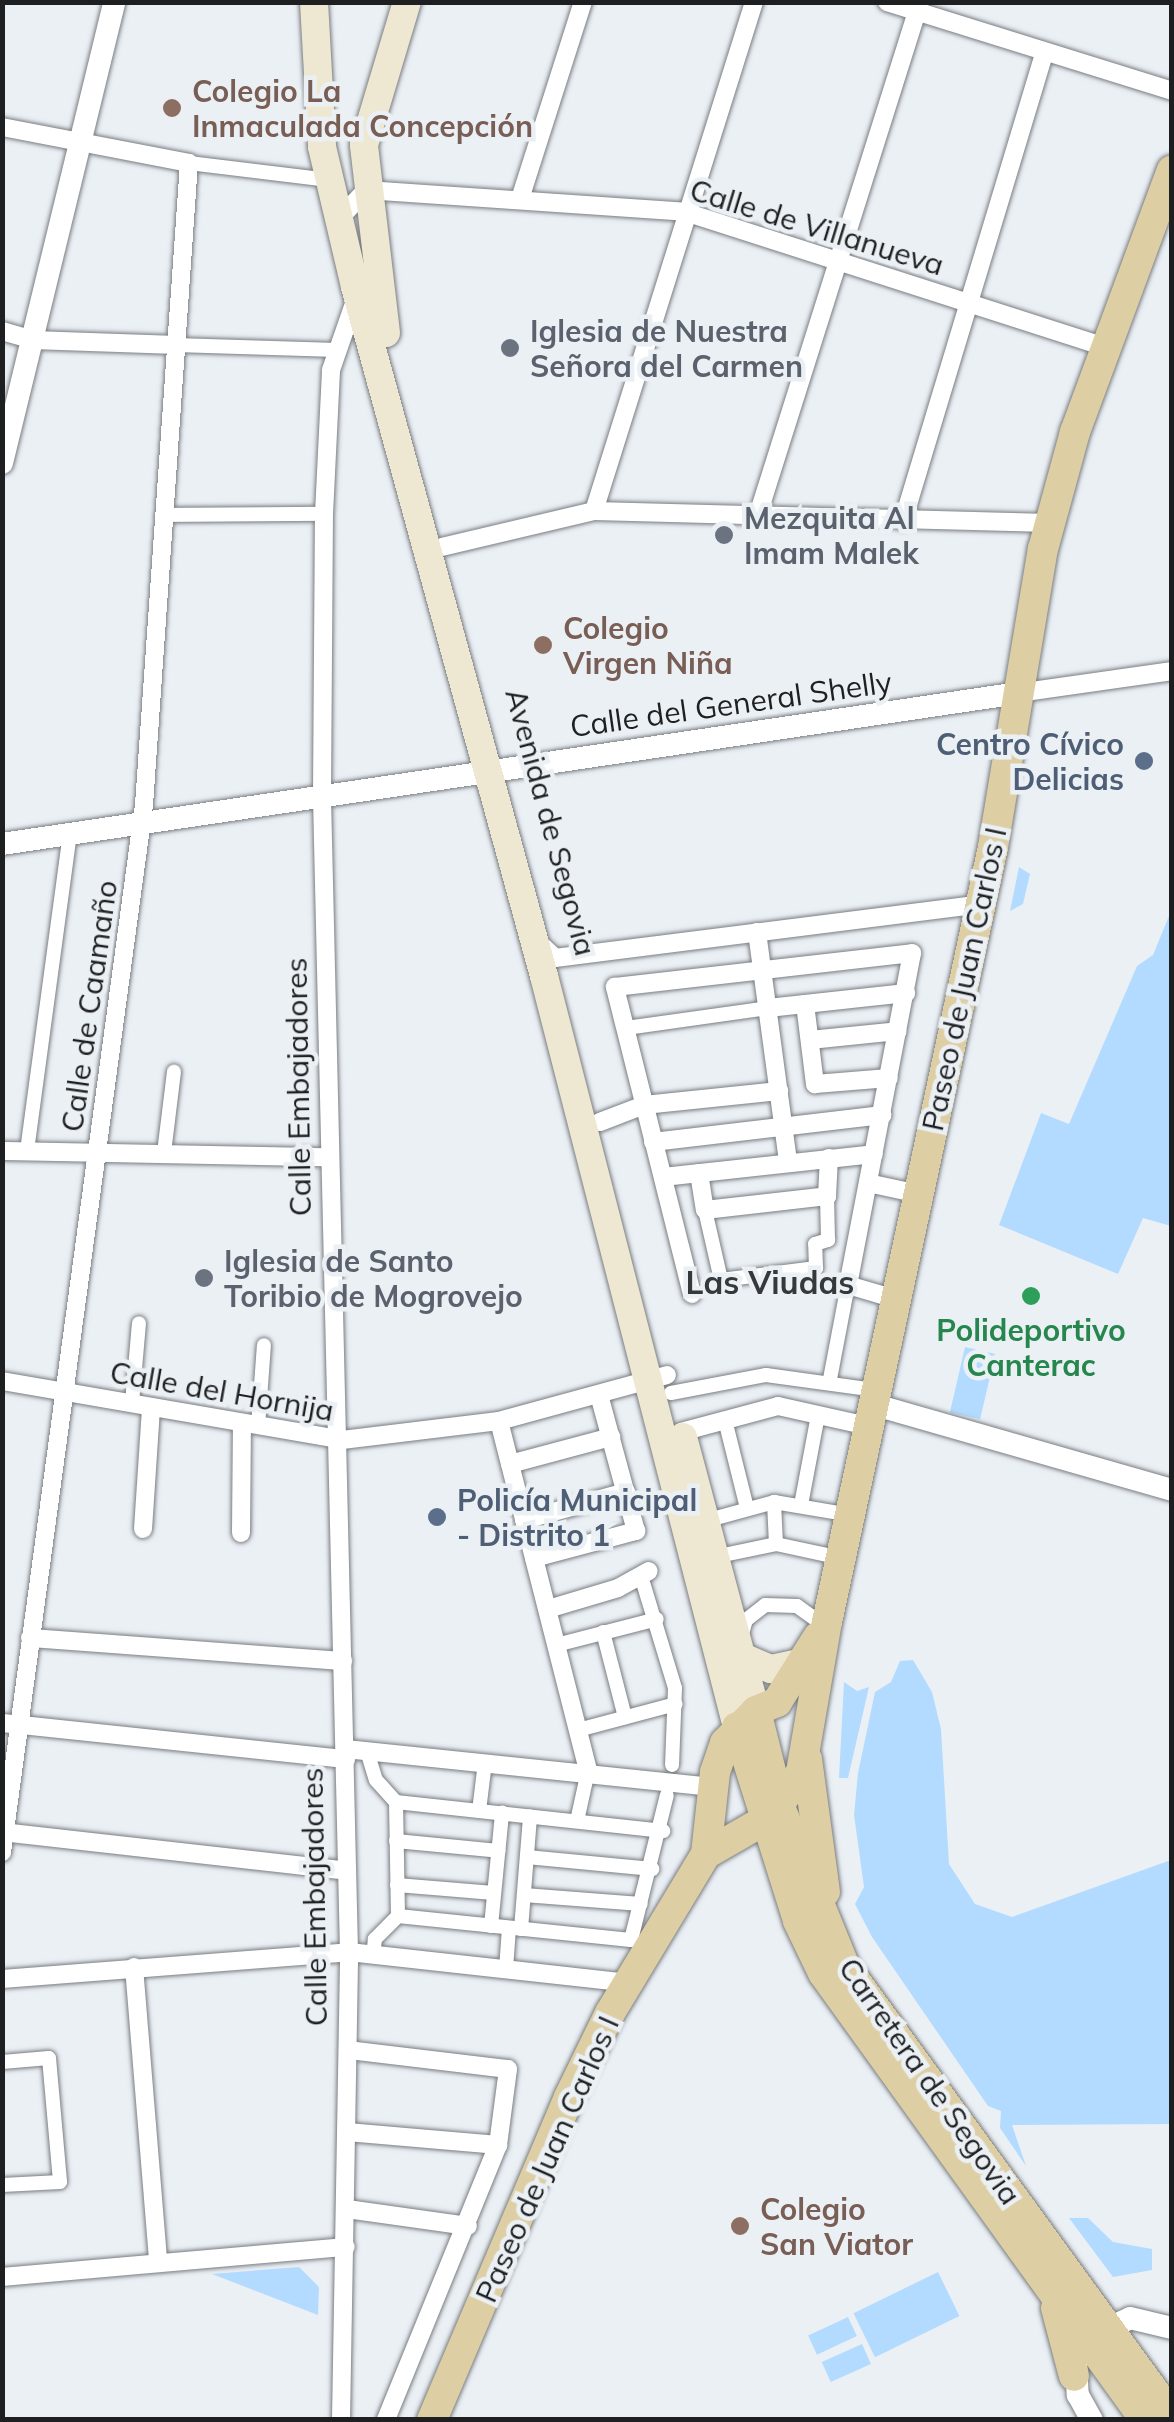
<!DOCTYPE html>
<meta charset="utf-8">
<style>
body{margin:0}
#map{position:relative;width:1174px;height:2422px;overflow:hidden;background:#ebf0f5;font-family:Mulish,sans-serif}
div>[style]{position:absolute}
.green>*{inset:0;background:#b3dbff;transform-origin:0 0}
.roads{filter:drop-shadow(0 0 2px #797d81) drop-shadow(0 0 2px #797d81)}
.pedestrian>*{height:14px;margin:-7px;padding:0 7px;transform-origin:7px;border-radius:7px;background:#fff}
.minor>*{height:18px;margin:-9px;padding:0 9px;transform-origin:9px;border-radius:9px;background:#fff}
.tertiary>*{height:22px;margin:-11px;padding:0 11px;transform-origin:11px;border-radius:11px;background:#fff}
.secondary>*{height:28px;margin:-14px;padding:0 14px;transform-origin:14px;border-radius:14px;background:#eee7d1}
.primary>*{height:30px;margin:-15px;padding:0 15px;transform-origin:15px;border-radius:15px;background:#ddcea4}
.dots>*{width:28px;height:28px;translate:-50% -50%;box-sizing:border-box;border:5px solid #ebf0f5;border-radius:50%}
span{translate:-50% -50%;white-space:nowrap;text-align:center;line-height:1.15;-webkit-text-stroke:9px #ebf0f5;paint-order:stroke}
.education-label{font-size:30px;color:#785e54;font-weight:700}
.left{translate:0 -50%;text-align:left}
.street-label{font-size:30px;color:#1d1f20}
.worship-label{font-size:30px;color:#5b616d;font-weight:700}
.service-label{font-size:30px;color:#4e5e75;font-weight:700}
.right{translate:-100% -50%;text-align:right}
.leisure-label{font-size:30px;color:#27864d;font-weight:700}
.neighbourhood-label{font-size:32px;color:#35393c;font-weight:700}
.frame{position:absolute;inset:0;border:5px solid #1d1f20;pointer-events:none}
</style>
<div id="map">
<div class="green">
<div style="clip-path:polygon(1019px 867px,1030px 874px,1023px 904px,1010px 911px)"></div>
<div style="clip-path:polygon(1171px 911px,1171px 1226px,1143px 1218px,1118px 1274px,999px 1225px,1041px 1113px,1069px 1124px,1137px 966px,1153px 955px)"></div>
<div style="left:965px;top:1347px;width:31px;height:67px;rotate:13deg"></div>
<div style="clip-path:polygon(913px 1660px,932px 1692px,941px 1729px,949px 1864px,975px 1904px,1012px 1917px,1171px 1860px,1171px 2124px,1012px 2125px,1026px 2166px,1000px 2128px,1001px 2111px,988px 2106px,872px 1937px,855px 1904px,864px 1887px,854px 1815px,858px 1773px,875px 1692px,891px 1682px,900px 1661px)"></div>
<div style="clip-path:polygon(844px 1682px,857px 1691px,869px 1687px,848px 1778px,839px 1778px)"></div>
<div style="clip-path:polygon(1069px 2218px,1088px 2218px,1113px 2242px,1152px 2249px,1152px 2270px,1113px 2277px)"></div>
<div style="clip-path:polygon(299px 2267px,319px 2287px,318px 2315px,212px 2274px)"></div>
<div style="left:938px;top:2272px;width:49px;height:94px;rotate:64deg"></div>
<div style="left:848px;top:2317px;width:21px;height:44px;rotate:65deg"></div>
<div style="left:862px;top:2344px;width:22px;height:44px;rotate:66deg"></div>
</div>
<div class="roads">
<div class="pedestrian">
<div style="left:189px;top:163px;width:141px;rotate:6.9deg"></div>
<div style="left:175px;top:345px;width:162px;rotate:1.8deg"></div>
<div style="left:163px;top:515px;width:161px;rotate:-0.4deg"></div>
<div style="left:626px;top:1028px;width:143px;rotate:-8deg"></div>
<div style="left:27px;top:1151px;width:319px;rotate:-82.3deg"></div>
<div style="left:164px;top:1153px;width:82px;rotate:-83deg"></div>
<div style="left:705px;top:1210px;width:72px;rotate:77.1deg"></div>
<div style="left:721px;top:1280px;width:96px;rotate:-7.2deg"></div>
<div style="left:816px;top:1268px;width:24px;rotate:-92deg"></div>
<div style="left:815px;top:1244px;width:14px;rotate:-17deg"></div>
<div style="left:828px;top:1240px;width:44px;rotate:-91.3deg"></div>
<div style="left:830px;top:1379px;width:96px;rotate:-79.2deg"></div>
<div style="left:671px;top:1393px;width:97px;rotate:-10.7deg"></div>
<div style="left:766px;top:1375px;width:111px;rotate:7.8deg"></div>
<div style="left:132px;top:1403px;width:80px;rotate:-85deg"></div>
<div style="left:725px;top:1420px;width:91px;rotate:76deg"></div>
<div style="left:258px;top:1426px;width:81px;rotate:-85.8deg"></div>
<div style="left:774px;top:1502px;width:42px;rotate:87.3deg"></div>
<div style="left:801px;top:1505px;width:92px;rotate:-79.3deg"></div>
<div style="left:705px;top:1521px;width:72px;rotate:-15.4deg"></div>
<div style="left:774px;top:1502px;width:77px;rotate:9.7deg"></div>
<div style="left:714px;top:1557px;width:63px;rotate:-11.8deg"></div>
<div style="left:776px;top:1544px;width:66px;rotate:12.2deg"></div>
<div style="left:641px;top:1576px;width:117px;rotate:73.1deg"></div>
<div style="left:675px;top:1688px;width:77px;rotate:92.2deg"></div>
<div style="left:603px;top:1632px;width:88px;rotate:75.5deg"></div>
<div style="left:741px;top:1637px;width:18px;rotate:-74deg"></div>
<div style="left:746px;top:1620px;width:24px;rotate:-38deg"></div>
<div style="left:765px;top:1605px;width:32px;rotate:2deg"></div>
<div style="left:797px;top:1606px;width:22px;rotate:36deg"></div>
<div style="left:556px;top:1645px;width:104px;rotate:-14.4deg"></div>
<div style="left:578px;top:1730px;width:101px;rotate:-14.9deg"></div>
<div style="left:367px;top:1751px;width:30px;rotate:73deg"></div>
<div style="left:376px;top:1780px;width:30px;rotate:48deg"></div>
<div style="left:396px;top:1802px;width:114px;rotate:89deg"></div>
<div style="left:398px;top:1916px;width:33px;rotate:135deg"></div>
<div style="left:375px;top:1939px;width:16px;rotate:97deg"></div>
<div style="left:396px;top:1802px;width:269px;rotate:6.2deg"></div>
<div style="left:479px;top:1811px;width:49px;rotate:-83deg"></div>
<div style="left:577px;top:1821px;width:51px;rotate:-77.6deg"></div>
<div style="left:396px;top:1841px;width:103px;rotate:5.5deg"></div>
<div style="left:527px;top:1857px;width:126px;rotate:5.5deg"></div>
<div style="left:397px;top:1885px;width:97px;rotate:4.7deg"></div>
<div style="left:524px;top:1895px;width:117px;rotate:4.4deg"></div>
<div style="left:398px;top:1916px;width:234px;rotate:5.9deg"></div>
<div style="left:631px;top:1940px;width:149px;rotate:-76.1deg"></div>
<div style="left:491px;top:1926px;width:114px;rotate:-84.4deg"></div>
<div style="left:521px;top:1929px;width:113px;rotate:-85.4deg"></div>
<div style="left:506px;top:1969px;width:41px;rotate:-85.8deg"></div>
<div style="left:2px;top:2062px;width:47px;rotate:-4.9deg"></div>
<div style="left:49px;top:2058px;width:124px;rotate:84.9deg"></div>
<div style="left:60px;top:2182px;width:58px;rotate:177deg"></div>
</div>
<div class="minor">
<div style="left:887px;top:2px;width:299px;rotate:17.3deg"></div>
<div style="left:2px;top:127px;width:190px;rotate:10.9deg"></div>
<div style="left:189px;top:163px;width:644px;rotate:94.01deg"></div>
<div style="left:144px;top:805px;width:1057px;rotate:97.72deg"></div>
<div style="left:520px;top:199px;width:207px;rotate:-72.3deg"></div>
<div style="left:339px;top:219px;width:40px;rotate:-47deg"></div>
<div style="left:366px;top:190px;width:320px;rotate:3.9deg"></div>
<div style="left:685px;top:212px;width:441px;rotate:17.8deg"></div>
<div style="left:2px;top:331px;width:33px;rotate:16deg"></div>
<div style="left:34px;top:340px;width:141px;rotate:2deg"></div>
<div style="left:594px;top:511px;width:534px;rotate:-72.55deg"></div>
<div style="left:757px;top:518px;width:541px;rotate:-72.47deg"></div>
<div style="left:903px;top:521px;width:490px;rotate:-73.2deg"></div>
<div style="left:442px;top:547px;width:156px;rotate:-13.3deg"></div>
<div style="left:594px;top:511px;width:456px;rotate:1.5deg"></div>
<div style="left:1018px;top:693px;width:156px;rotate:-8.1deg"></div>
<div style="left:757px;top:932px;width:232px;rotate:82.3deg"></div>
<div style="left:538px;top:942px;width:23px;rotate:43deg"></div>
<div style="left:555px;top:958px;width:430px;rotate:-7.2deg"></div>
<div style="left:805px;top:1004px;width:81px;rotate:82.9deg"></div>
<div style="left:815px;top:1084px;width:74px;rotate:-4.6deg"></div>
<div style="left:768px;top:1008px;width:139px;rotate:-6.2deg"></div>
<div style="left:810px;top:1040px;width:88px;rotate:-5.8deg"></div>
<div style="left:600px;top:1122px;width:47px;rotate:-21.1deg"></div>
<div style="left:644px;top:1105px;width:136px;rotate:-5.9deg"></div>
<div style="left:653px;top:1142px;width:231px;rotate:-6.7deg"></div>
<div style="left:2px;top:1151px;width:327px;rotate:1.1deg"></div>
<div style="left:699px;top:1173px;width:37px;rotate:81deg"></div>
<div style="left:705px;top:1210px;width:123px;rotate:-6.5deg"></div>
<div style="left:827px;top:1196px;width:38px;rotate:-87deg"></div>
<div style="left:663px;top:1177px;width:212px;rotate:-6.2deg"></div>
<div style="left:868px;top:1183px;width:52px;rotate:12.2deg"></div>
<div style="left:692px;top:1294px;width:317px;rotate:-104.1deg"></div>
<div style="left:615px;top:987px;width:299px;rotate:-6.5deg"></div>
<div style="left:912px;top:953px;width:338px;rotate:100.9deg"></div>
<div style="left:848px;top:1285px;width:49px;rotate:16.6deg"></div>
<div style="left:2px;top:1381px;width:345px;rotate:9.8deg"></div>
<div style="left:342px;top:1440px;width:158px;rotate:-6.9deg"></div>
<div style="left:499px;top:1421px;width:174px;rotate:-15.3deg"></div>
<div style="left:499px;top:1421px;width:361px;rotate:75.7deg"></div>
<div style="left:681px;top:1432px;width:100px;rotate:-15deg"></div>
<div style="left:778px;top:1406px;width:92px;rotate:12.5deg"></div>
<div style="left:510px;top:1464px;width:105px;rotate:-15deg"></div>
<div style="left:524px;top:1520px;width:106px;rotate:-15.4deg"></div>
<div style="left:143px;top:1529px;width:122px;rotate:-86.2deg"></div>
<div style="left:241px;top:1533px;width:110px;rotate:-89.5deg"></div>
<div style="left:534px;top:1558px;width:106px;rotate:-14.8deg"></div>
<div style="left:636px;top:1531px;width:141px;rotate:-105.2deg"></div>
<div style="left:548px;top:1609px;width:73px;rotate:-16.7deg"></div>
<div style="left:618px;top:1588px;width:35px;rotate:-29deg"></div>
<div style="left:30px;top:1638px;width:314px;rotate:4.2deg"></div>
<div style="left:2px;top:1723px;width:346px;rotate:6deg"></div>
<div style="left:345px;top:1749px;width:370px;rotate:5.9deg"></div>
<div style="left:2px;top:1832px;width:347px;rotate:6.4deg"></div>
<div style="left:134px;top:1967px;width:296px;rotate:85.3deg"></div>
<div style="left:2px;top:1979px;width:348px;rotate:-4.4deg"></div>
<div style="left:349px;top:1952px;width:281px;rotate:6.3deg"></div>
<div style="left:348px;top:2050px;width:161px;rotate:6.8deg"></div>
<div style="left:508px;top:2069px;width:77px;rotate:97.5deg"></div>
<div style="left:498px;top:2145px;width:297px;rotate:112.2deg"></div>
<div style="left:347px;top:2132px;width:152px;rotate:4.9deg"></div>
<div style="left:347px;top:2209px;width:122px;rotate:8deg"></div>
<div style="left:2px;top:2277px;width:345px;rotate:-5deg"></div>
<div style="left:341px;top:2420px;width:468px;rotate:-89deg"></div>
<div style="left:349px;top:1952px;width:1157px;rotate:-91.34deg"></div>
<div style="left:322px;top:795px;width:281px;rotate:-89.6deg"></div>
<div style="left:324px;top:514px;width:144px;rotate:-87.2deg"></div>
<div style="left:331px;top:370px;width:79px;rotate:-70.9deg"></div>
</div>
<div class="tertiary">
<div style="left:2px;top:463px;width:474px;rotate:-76.3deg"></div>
<div style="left:2px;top:844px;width:1027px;rotate:-8.45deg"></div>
<div style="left:872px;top:1404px;width:312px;rotate:16deg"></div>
<div style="left:1097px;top:2333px;width:36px;rotate:-24deg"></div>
<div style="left:1130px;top:2318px;width:43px;rotate:13.4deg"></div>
<div style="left:1076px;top:2362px;width:33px;rotate:87deg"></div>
<div style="left:1078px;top:2395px;width:29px;rotate:61deg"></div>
</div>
<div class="secondary">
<div style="left:314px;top:2px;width:145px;rotate:86.8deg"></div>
<div style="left:322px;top:147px;width:144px;rotate:76.7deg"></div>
<div style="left:355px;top:287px;width:714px;rotate:74.66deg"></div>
<div style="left:544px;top:976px;width:775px;rotate:75.59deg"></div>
<div style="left:386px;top:333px;width:189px;rotate:-96.7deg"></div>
<div style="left:364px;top:145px;width:149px;rotate:-73.3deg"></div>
<div style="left:683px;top:1437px;width:284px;rotate:75.1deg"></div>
<div style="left:740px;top:1656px;width:34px;rotate:23deg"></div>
<div style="left:771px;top:1669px;width:35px;rotate:-12deg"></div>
</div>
<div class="primary">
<div style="left:756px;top:1711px;width:99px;rotate:76deg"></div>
<div style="left:780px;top:1807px;width:170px;rotate:67.9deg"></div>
<div style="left:844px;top:1965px;width:558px;rotate:53.97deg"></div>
<div style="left:737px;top:1727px;width:203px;rotate:72.5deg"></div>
<div style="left:798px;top:1921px;width:58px;rotate:64.3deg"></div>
<div style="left:823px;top:1973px;width:551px;rotate:54.23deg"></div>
<div style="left:807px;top:1759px;width:134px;rotate:82.3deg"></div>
<div style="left:706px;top:1854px;width:76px;rotate:-29.9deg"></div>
<div style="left:772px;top:1816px;width:53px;rotate:-56.6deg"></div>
<div style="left:801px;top:1772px;width:152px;rotate:-80.2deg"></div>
<div style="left:827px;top:1622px;width:793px;rotate:-77.91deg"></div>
<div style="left:993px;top:847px;width:302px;rotate:-80.5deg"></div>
<div style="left:1043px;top:549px;width:121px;rotate:-74.7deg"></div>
<div style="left:1075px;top:432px;width:279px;rotate:-69.7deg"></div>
<div style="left:1056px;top:2308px;width:70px;rotate:75.2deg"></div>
<div style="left:432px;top:2420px;width:351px;rotate:-67deg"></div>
<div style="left:569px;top:2097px;width:93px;rotate:-64deg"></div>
<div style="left:610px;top:2013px;width:186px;rotate:-58.9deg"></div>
<div style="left:706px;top:1854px;width:82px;rotate:-83.7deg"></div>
<div style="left:715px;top:1772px;width:31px;rotate:-71deg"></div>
<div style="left:725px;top:1743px;width:45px;rotate:-45.9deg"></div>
<div style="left:756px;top:1711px;width:23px;rotate:-23deg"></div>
<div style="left:777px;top:1702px;width:77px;rotate:-57.8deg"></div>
</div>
</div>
<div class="dots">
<div style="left:172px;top:108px;background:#8d6e63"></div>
<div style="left:510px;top:348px;background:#6b7280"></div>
<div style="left:724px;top:535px;background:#6b7280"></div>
<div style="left:543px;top:645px;background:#8d6e63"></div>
<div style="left:1144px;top:761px;background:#5c6f8a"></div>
<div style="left:204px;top:1278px;background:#6b7280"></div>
<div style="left:1031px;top:1296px;background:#2e9e5b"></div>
<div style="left:437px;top:1517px;background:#5c6f8a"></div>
<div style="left:740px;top:2226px;background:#8d6e63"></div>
</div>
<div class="education-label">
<span class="left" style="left:192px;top:108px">Colegio La<br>Inmaculada Concepción</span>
<span class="left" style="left:563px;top:645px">Colegio<br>Virgen Niña</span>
<span class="left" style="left:760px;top:2226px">Colegio<br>San Viator</span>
</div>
<div class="street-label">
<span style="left:817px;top:227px;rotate:17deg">Calle de Villanueva</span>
<span style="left:731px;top:704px;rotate:-8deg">Calle del General Shelly</span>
<span style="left:551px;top:822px;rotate:75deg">Avenida de Segovia</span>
<span style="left:964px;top:979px;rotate:-78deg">Paseo de Juan Carlos I</span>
<span style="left:89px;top:1006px;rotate:-82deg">Calle de Caamaño</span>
<span style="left:298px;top:1087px;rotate:-91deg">Calle Embajadores</span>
<span style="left:222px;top:1391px;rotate:10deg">Calle del Hornija</span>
<span style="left:314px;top:1897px;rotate:-91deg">Calle Embajadores</span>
<span style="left:930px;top:2081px;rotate:55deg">Carretera de Segovia</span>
<span style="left:547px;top:2159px;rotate:-66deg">Paseo de Juan Carlos I</span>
</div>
<div class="worship-label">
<span class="left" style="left:530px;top:348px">Iglesia de Nuestra<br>Señora del Carmen</span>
<span class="left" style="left:744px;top:535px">Mezquita Al<br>Imam Malek</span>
<span class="left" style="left:224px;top:1278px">Iglesia de Santo<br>Toribio de Mogrovejo</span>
</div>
<div class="service-label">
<span class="right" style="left:1124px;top:761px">Centro Cívico<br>Delicias</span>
<span class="left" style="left:457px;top:1517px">Policía Municipal<br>- Distrito 1</span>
</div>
<div class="leisure-label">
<span style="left:1031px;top:1347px">Polideportivo<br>Canterac</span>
</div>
<div class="neighbourhood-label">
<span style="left:770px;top:1282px">Las Viudas</span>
</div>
<div class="frame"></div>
</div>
